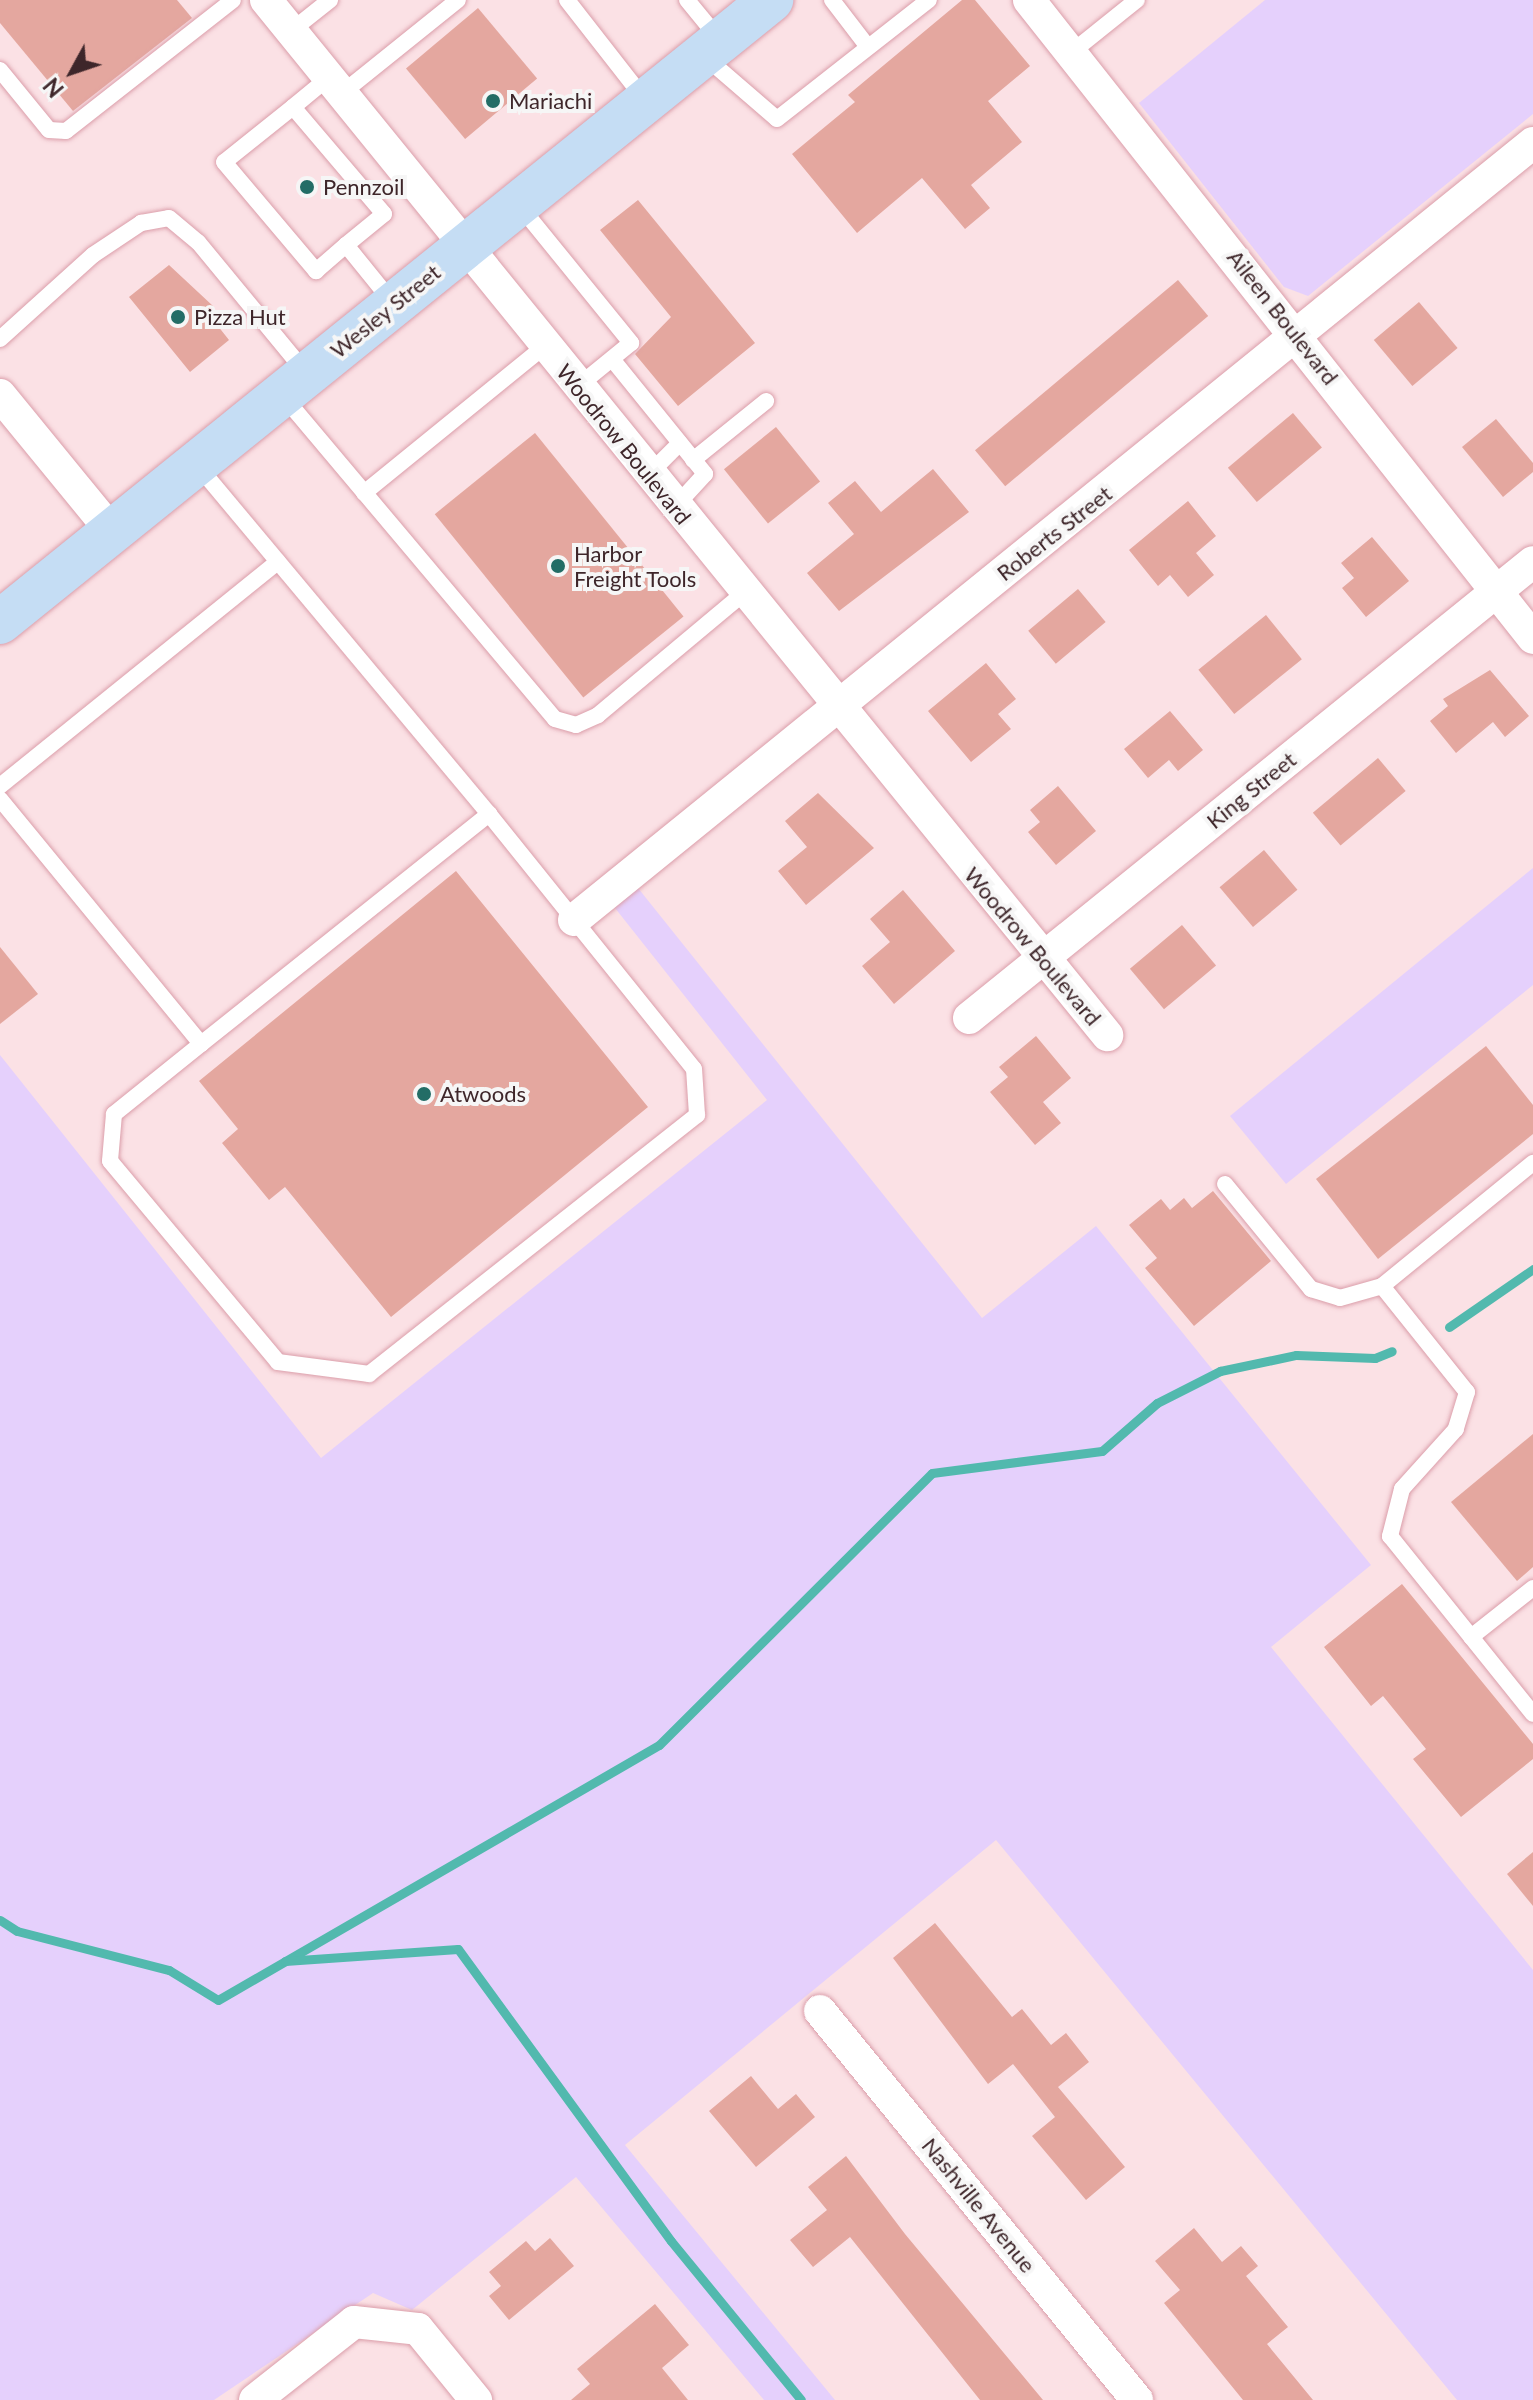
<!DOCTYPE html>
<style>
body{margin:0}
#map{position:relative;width:1533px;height:2400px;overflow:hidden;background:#fbe1e5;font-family:Lato,sans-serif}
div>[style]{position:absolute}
.green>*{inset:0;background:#e5d0fc}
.stream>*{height:9px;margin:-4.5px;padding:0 4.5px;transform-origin:4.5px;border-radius:4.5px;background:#52b9ae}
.building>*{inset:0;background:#e4a79f;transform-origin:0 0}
.roads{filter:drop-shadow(0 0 2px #db9eaa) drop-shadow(0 0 2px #db9eaa)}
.lane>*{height:16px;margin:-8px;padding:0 8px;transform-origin:8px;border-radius:8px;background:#fff}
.street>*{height:32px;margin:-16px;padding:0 16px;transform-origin:16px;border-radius:16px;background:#fff}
.primary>*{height:44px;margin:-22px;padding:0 22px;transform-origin:22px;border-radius:22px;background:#c5ddf4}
.dots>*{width:22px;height:22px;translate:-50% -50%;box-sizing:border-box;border:4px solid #f6f6f6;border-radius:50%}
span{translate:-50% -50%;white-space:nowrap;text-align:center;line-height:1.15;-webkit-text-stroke:8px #f6f6f6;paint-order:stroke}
.poi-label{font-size:22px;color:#3e262a}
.left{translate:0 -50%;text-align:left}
.street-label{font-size:22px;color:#3e262a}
.north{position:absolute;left:32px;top:32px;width:80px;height:80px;-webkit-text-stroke:6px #f6f6f6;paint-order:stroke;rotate:230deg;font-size:22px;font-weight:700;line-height:32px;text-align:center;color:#3e262a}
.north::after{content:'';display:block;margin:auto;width:28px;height:36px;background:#3e262a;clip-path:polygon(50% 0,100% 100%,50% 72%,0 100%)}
</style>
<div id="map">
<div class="green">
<div style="clip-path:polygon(1265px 0,1533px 0,1533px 114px,1308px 296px,1284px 287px,1139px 103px)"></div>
<div style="clip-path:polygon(1533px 868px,1533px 985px,1286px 1184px,1230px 1116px)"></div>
<div style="clip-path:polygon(638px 888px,982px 1318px,1096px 1226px,1371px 1565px,1271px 1647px,1533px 1970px,1533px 2400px,1457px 2400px,996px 1840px,625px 2145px,835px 2400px,764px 2400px,576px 2177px,412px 2310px,373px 2293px,214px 2400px,0 2400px,0 1055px,321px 1458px,767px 1100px,615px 908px)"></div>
</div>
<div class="stream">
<div style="left:1449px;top:1327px;width:102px;rotate:-34.6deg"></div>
<div style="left:0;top:1920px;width:20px;rotate:33deg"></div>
<div style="left:17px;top:1931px;width:157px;rotate:14.4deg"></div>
<div style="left:169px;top:1970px;width:57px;rotate:31.5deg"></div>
<div style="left:218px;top:2000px;width:509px;rotate:-30.04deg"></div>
<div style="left:659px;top:1745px;width:385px;rotate:-44.9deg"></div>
<div style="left:932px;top:1473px;width:171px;rotate:-7.4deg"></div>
<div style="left:1102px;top:1451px;width:73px;rotate:-41.1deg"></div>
<div style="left:1157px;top:1403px;width:71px;rotate:-26.9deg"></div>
<div style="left:1220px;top:1371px;width:78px;rotate:-11.9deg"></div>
<div style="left:1296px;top:1355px;width:79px;rotate:2.2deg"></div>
<div style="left:1375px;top:1358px;width:18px;rotate:-22deg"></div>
<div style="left:285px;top:1961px;width:173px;rotate:-4deg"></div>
<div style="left:458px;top:1949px;width:361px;rotate:53.9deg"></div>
<div style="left:671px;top:2241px;width:205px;rotate:50.7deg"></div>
</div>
<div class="building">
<div style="clip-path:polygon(0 0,177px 0,192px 18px,73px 111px,0 23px)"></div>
<div style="clip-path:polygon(962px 0,975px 0,1030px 66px,988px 101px,1022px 142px,971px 185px,990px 208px,965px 229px,922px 178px,857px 233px,792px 154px,855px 102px,848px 95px)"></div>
<div style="left:478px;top:8px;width:92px;height:94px;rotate:50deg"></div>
<div style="clip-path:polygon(638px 200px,755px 343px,678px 406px,635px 354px,671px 317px,600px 230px)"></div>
<div style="clip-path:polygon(169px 265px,213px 306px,206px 311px,229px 340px,190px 372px,129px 297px)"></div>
<div style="left:1178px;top:280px;width:47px;height:265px;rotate:50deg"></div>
<div style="left:1419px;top:302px;width:60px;height:59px;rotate:50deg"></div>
<div style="left:1293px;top:413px;width:45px;height:85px;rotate:50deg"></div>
<div style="clip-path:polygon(1496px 419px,1533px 463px,1533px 472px,1503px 497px,1462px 447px)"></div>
<div style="left:776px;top:427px;width:70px;height:67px;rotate:51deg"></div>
<div style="left:535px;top:433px;width:236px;height:129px;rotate:51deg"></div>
<div style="clip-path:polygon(933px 469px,969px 512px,839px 611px,807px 573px,854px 534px,828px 503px,855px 481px,881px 512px)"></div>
<div style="clip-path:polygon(1188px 501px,1216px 536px,1196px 553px,1214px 575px,1188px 597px,1170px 575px,1158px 586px,1129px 550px)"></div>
<div style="clip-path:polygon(1372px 537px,1409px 581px,1366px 617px,1342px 588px,1354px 578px,1341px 563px)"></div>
<div style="left:1078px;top:589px;width:43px;height:65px;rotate:50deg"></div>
<div style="left:1266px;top:615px;width:57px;height:87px;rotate:51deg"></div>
<div style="clip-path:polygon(986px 663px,1016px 699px,998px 714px,1011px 729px,971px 762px,928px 711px)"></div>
<div style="clip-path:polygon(1490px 670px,1529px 716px,1505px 737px,1493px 722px,1456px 753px,1430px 721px,1448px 706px,1443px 699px)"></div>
<div style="clip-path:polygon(1170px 711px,1203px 750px,1178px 771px,1169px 760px,1148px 778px,1124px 749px)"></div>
<div style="left:1378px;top:758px;width:43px;height:85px;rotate:50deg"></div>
<div style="clip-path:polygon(1058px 786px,1096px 831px,1056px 865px,1028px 832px,1040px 822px,1030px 810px)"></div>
<div style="clip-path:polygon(818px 793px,874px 848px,806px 905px,778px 871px,807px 847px,785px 821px)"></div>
<div style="left:1264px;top:850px;width:52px;height:58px;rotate:50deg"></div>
<div style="clip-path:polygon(456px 871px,648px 1107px,391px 1317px,285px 1187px,269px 1200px,222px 1143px,238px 1129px,199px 1081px)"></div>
<div style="clip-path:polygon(903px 890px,955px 951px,894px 1004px,862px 966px,890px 942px,870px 919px)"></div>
<div style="left:1182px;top:925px;width:53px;height:68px;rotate:50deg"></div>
<div style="clip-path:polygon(0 947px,38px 994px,0 1024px)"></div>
<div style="clip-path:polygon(1036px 1036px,1071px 1078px,1043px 1102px,1061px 1123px,1035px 1145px,990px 1092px,1008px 1077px,999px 1067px)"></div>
<div style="clip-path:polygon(1486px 1046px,1533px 1105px,1533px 1134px,1378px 1259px,1316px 1179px)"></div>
<div style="clip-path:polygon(1213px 1191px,1271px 1261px,1194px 1326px,1145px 1268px,1157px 1258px,1129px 1225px,1161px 1199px,1170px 1210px,1184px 1198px,1192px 1208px)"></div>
<div style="clip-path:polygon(1533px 1434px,1533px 1567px,1517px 1581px,1451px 1502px)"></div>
<div style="clip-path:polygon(1402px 1584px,1533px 1744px,1533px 1759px,1461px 1817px,1413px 1759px,1426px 1749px,1383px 1696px,1371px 1706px,1324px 1647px)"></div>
<div style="clip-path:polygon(1533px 1852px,1533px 1906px,1507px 1874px)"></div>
<div style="clip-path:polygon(935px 1923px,1012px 2017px,1022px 2009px,1051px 2045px,1066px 2033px,1089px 2062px,1058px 2087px,1125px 2167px,1086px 2200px,1032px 2136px,1055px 2117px,1013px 2064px,988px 2084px,893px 1958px)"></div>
<div style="clip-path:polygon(751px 2076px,778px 2109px,796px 2094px,815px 2117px,756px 2167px,709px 2111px)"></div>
<div style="clip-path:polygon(846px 2156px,905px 2234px,1043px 2400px,980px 2400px,850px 2237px,813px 2267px,790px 2240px,827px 2210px,808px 2187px)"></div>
<div style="clip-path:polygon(1194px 2228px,1222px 2262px,1241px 2246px,1258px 2266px,1246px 2276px,1288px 2327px,1267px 2344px,1313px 2400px,1243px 2400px,1164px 2303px,1180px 2290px,1155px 2261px)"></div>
<div style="clip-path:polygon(550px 2238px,574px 2266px,509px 2320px,489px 2296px,501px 2286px,489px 2272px,526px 2241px,535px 2251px)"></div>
<div style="clip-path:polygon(655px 2304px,689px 2345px,662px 2368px,688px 2400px,571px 2400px,590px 2384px,577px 2369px)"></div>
</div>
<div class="roads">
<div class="lane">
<div style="left:567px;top:0;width:127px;rotate:52deg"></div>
<div style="left:687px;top:0;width:50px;rotate:50.6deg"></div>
<div style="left:832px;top:0;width:59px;rotate:52.5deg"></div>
<div style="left:291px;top:31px;width:50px;rotate:-38.5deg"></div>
<div style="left:1072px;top:52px;width:83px;rotate:-38.7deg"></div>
<div style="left:704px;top:56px;width:96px;rotate:40.8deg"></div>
<div style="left:777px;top:119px;width:193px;rotate:-38.1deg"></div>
<div style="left:0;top:70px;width:77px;rotate:50.8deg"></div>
<div style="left:49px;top:130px;width:17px;rotate:3deg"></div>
<div style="left:66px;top:131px;width:212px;rotate:-38.1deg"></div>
<div style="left:341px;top:94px;width:150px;rotate:-38.8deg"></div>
<div style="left:293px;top:107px;width:45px;rotate:-39.6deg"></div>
<div style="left:519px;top:205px;width:178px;rotate:50.9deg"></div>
<div style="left:631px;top:343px;width:70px;rotate:140.8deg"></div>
<div style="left:346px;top:245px;width:49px;rotate:-39.2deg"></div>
<div style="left:384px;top:214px;width:140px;rotate:-130.4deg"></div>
<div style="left:293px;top:107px;width:88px;rotate:141.4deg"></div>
<div style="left:224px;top:162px;width:143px;rotate:49.8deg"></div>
<div style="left:316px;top:271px;width:40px;rotate:-41deg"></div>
<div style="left:346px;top:245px;width:75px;rotate:51deg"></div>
<div style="left:0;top:339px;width:125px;rotate:-42.1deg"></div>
<div style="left:93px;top:255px;width:58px;rotate:-33.7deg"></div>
<div style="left:141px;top:223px;width:28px;rotate:-10deg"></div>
<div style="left:169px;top:218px;width:38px;rotate:40deg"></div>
<div style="left:198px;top:242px;width:170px;rotate:50.5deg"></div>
<div style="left:612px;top:359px;width:148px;rotate:51deg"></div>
<div style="left:705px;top:474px;width:46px;rotate:132.4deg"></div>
<div style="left:283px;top:396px;width:422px;rotate:49.9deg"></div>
<div style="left:555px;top:719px;width:22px;rotate:16deg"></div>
<div style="left:576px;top:725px;width:24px;rotate:-24deg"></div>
<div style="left:598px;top:715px;width:190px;rotate:-39.9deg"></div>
<div style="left:693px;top:460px;width:94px;rotate:-38.9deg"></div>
<div style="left:648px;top:475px;width:45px;rotate:-45deg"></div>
<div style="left:364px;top:493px;width:233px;rotate:-39.1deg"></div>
<div style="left:0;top:786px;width:357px;rotate:-38.9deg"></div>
<div style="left:0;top:799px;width:317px;rotate:50.6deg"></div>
<div style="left:201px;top:1044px;width:369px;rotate:-38.6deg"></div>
<div style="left:489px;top:814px;width:454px;rotate:-129.9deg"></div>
<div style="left:201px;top:1044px;width:112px;rotate:141.2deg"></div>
<div style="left:114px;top:1114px;width:47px;rotate:94.9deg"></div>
<div style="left:110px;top:1161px;width:262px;rotate:50.1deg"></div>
<div style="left:278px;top:1362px;width:92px;rotate:7.5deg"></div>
<div style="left:369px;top:1374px;width:418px;rotate:-38.3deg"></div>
<div style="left:697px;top:1115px;width:46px;rotate:-93.7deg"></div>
<div style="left:694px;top:1069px;width:327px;rotate:-128.8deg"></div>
<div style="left:1225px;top:1184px;width:136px;rotate:50.7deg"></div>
<div style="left:1311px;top:1289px;width:30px;rotate:17deg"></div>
<div style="left:1340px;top:1298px;width:44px;rotate:-15.9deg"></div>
<div style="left:1382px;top:1286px;width:195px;rotate:-39.2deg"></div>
<div style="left:1382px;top:1286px;width:136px;rotate:51.3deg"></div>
<div style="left:1467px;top:1392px;width:39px;rotate:107deg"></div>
<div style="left:1456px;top:1429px;width:81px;rotate:132deg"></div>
<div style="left:1402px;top:1489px;width:49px;rotate:104.3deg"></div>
<div style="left:1390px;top:1536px;width:228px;rotate:51.2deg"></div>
<div style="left:1471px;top:1637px;width:79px;rotate:-38.3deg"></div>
</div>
<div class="street">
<div style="left:266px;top:0;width:1334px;rotate:50.9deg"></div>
<div style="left:1029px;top:0;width:813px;rotate:51.69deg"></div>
<div style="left:0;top:395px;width:177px;rotate:50.7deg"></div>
<div style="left:574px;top:920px;width:1234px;rotate:-39.02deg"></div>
<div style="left:969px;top:1018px;width:725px;rotate:-38.96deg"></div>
<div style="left:820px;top:2011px;width:502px;rotate:50.82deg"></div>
<div style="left:255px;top:2400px;width:126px;rotate:-38.2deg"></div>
<div style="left:354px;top:2322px;width:64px;rotate:6.2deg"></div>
<div style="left:418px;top:2329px;width:92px;rotate:50.8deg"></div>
</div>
<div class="primary">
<div style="left:0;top:622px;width:991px;rotate:-38.89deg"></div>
</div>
</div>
<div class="dots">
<div style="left:493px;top:101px;background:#236d66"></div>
<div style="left:307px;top:187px;background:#236d66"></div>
<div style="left:178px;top:317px;background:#236d66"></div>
<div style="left:558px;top:566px;background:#236d66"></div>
<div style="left:424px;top:1094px;background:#236d66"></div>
</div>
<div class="poi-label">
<span class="left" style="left:509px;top:101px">Mariachi</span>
<span class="left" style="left:323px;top:187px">Pennzoil</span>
<span class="left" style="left:194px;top:317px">Pizza Hut</span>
<span class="left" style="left:574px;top:566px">Harbor<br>Freight Tools</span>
<span class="left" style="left:440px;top:1094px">Atwoods</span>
</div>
<div class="street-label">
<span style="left:385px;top:311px;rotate:-39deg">Wesley Street</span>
<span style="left:1283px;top:317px;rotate:52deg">Aileen Boulevard</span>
<span style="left:624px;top:444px;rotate:51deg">Woodrow Boulevard</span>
<span style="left:1054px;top:533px;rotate:-38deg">Roberts Street</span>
<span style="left:1251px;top:790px;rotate:-39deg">King Street</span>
<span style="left:1033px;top:946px;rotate:50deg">Woodrow Boulevard</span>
<span style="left:979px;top:2205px;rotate:51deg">Nashville Avenue</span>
</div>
<div class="north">N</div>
</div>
